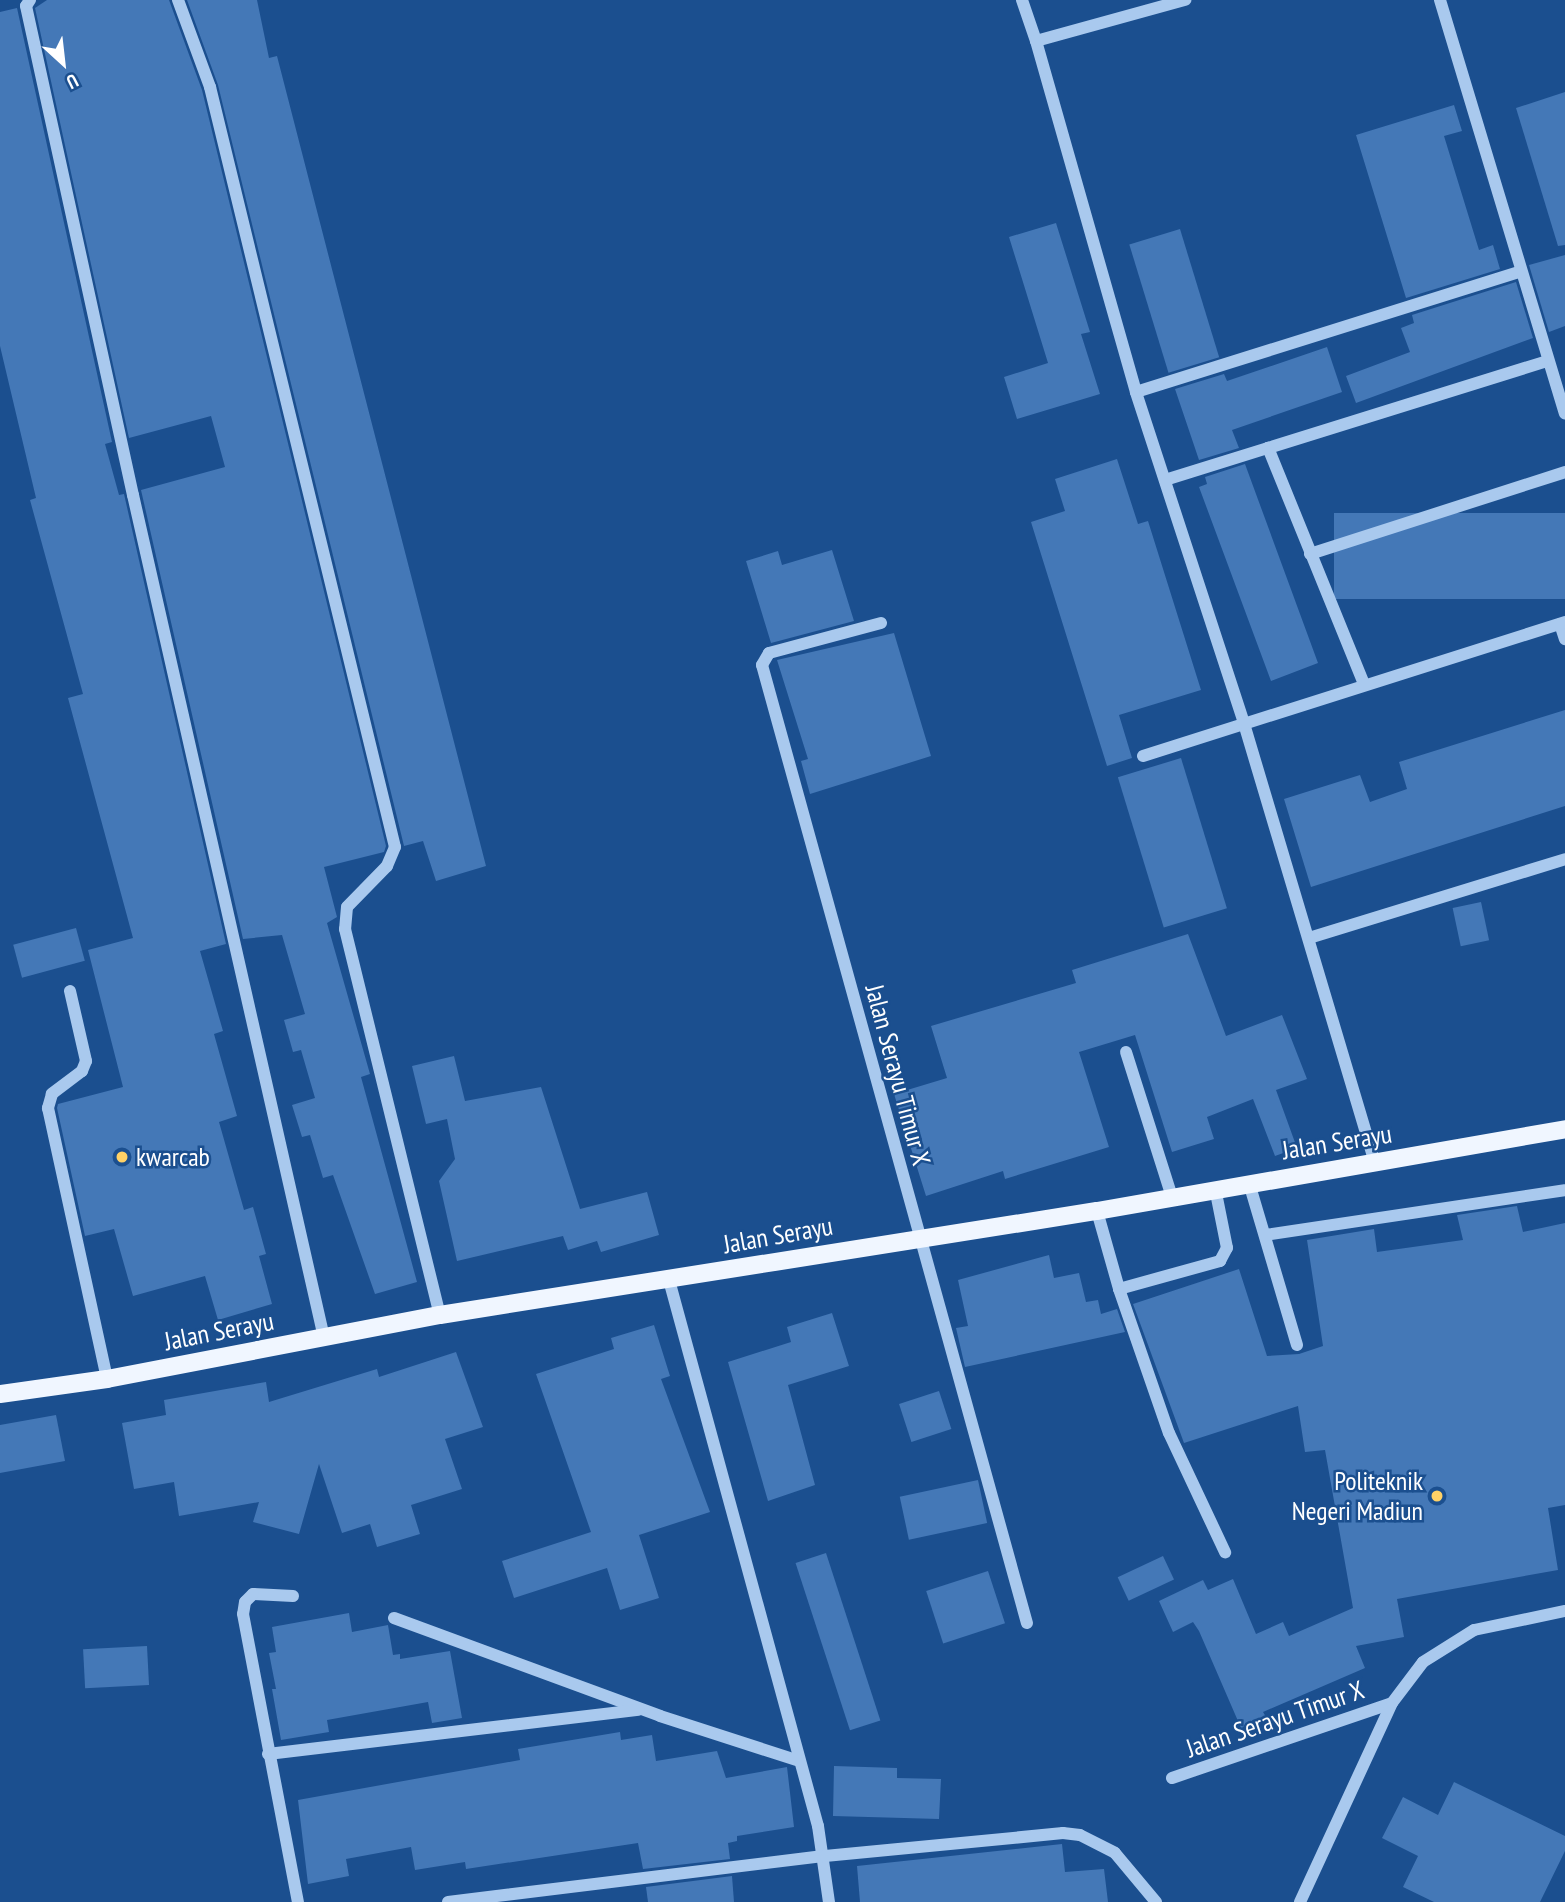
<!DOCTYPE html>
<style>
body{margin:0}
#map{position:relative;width:1565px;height:1902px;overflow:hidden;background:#1b4f8f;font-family:"PT Sans Narrow",sans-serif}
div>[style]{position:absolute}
.building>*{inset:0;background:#4478b7;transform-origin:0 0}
.minor>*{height:12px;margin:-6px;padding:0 6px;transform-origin:6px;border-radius:6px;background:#a9c9ee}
.major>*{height:18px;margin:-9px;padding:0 9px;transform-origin:9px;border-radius:9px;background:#f0f6ff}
.dots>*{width:19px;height:19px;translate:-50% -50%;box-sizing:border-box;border:4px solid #1b4f8f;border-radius:50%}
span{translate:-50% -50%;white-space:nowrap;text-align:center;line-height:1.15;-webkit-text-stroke:5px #1b4f8f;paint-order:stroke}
.street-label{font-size:26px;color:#fff}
.poi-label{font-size:26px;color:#fff}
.left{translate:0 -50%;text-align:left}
.right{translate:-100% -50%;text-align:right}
.north{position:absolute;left:28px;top:28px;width:70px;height:70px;-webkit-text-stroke:5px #1b4f8f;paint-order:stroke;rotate:153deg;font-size:19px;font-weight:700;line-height:28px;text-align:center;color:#fff}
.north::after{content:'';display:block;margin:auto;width:24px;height:32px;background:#fff;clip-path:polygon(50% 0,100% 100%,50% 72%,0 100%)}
</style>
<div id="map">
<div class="building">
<div style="clip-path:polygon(47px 0,169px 0,202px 90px,386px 846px,384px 852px,324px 867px,337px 917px,327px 923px,370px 1074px,361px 1077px,417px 1282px,375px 1294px,333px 1175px,323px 1178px,310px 1135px,302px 1137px,292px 1105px,315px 1098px,301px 1050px,293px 1052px,284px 1020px,305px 1014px,282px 935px,243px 939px,141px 490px,225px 467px,211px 416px,129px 438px,35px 8px)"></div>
<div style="clip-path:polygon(187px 0,257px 0,269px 58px,277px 56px,486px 866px,436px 881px,423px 841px,404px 846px,218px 85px)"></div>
<div style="clip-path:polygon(17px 8px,112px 442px,105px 444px,119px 495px,124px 494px,226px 944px,200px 951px,223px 1031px,214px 1034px,237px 1116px,219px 1122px,244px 1210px,253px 1207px,266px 1254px,259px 1256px,272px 1304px,218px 1320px,205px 1276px,133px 1296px,114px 1229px,85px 1236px,57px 1108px,58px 1104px,123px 1087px,88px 950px,133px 938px,68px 698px,83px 694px,30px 500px,36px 498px,0 346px,0 12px)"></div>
<div style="clip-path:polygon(1565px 92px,1565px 245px,1558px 246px,1516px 108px)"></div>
<div style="clip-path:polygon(1454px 105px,1462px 131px,1444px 136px,1479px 250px,1493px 245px,1500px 269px,1406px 298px,1356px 135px)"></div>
<div style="clip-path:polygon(1056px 223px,1090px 332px,1081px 334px,1100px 394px,1017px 419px,1004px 377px,1048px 363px,1009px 237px)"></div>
<div style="left:1180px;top:229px;width:134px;height:53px;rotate:73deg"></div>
<div style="clip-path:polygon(1565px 255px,1565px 326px,1549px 332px,1529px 265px)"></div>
<div style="clip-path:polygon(1516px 282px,1533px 338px,1356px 403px,1346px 376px,1410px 352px,1401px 328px,1414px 323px,1412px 315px)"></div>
<div style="clip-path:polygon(1327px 347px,1342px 392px,1232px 430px,1239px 448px,1199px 460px,1175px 389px,1224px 374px,1227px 381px)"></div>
<div style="clip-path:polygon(1117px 459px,1138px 524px,1148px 521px,1201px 690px,1119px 715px,1132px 758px,1107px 766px,1031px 522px,1065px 511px,1055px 479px)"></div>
<div style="clip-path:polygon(1245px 464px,1318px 663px,1271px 681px,1199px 487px,1207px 484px,1205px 477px)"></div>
<div style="left:1565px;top:513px;width:86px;height:231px;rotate:90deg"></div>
<div style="clip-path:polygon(832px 550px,854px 621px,771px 643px,746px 561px,778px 551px,782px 565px)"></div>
<div style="clip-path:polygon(894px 633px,931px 756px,810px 794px,801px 761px,808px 759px,777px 660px)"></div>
<div style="clip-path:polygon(1565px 710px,1565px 806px,1311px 887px,1284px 799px,1360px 775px,1370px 802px,1407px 789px,1399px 762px)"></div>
<div style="left:1181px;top:758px;width:157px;height:66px;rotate:73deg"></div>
<div style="left:1481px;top:902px;width:39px;height:29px;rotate:78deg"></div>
<div style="left:76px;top:928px;width:34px;height:65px;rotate:75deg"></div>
<div style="clip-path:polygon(1188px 934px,1226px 1036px,1282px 1015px,1307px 1079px,1276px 1090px,1297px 1148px,1275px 1156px,1253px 1099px,1207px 1117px,1214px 1139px,1172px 1152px,1135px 1035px,1079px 1052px,1109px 1147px,1005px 1179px,1003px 1171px,926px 1196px,894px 1094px,947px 1078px,931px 1026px,1076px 983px,1072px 970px)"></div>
<div style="clip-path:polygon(454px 1056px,465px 1101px,541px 1087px,580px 1209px,647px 1192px,659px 1235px,601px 1252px,597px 1241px,568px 1250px,563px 1236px,457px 1261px,439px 1181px,455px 1159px,447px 1119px,426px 1124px,412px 1066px)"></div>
<div style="clip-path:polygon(1517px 1206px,1523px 1232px,1565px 1223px,1565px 1505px,1548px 1508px,1558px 1570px,1397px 1599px,1404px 1637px,1356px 1646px,1365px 1668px,1263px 1712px,1266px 1717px,1241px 1728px,1199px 1631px,1193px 1622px,1173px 1632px,1159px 1601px,1203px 1580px,1208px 1590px,1233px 1579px,1256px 1634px,1283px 1622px,1289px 1636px,1353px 1608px,1325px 1450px,1305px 1452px,1298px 1406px,1184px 1443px,1133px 1304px,1239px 1269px,1267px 1356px,1299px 1354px,1323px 1346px,1307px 1240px,1374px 1229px,1377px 1252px,1463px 1240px,1457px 1215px)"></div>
<div style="clip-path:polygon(1049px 1255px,1054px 1278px,1079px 1273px,1086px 1302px,1098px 1300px,1101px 1314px,1117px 1309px,1125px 1332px,965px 1367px,956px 1328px,968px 1326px,958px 1280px)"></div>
<div style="clip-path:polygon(832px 1313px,849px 1366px,788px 1385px,815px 1485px,768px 1501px,728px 1362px,791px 1342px,787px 1327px)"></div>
<div style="clip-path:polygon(654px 1325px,670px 1376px,661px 1379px,710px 1512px,639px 1535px,659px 1598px,620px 1610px,607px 1568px,514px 1598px,502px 1561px,591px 1532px,536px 1374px,614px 1349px,611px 1338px)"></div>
<div style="clip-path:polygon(456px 1352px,483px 1427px,445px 1439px,462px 1489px,411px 1505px,420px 1534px,377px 1547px,370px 1524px,342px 1533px,319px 1464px,299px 1534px,253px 1522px,259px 1502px,179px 1516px,174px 1482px,134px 1489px,122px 1423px,166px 1415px,164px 1400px,266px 1382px,269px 1402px,377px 1369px,379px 1377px)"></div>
<div style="left:939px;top:1391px;width:40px;height:42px;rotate:72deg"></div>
<div style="clip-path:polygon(56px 1415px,65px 1461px,0 1473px,0 1425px)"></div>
<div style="left:978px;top:1480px;width:44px;height:80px;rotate:78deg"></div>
<div style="left:826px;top:1553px;width:176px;height:32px;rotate:72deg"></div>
<div style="left:1163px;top:1556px;width:26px;height:50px;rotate:65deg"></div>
<div style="left:988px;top:1571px;width:55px;height:65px;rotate:72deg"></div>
<div style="clip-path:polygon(349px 1613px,352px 1632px,388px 1625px,393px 1655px,400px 1654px,400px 1659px,450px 1651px,462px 1718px,432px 1723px,428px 1702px,327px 1720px,329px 1732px,281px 1740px,272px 1689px,276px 1689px,269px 1653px,276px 1652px,272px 1627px)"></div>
<div style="left:147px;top:1646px;width:39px;height:64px;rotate:87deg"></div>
<div style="clip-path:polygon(620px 1732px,621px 1740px,652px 1735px,656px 1761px,717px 1751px,726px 1778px,787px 1767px,794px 1827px,737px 1836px,737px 1841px,728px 1843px,730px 1859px,643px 1869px,638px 1843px,466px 1869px,465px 1862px,415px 1870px,411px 1847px,346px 1859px,349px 1876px,308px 1884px,298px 1800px,520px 1760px,518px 1749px)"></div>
<div style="clip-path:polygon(834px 1766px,897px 1768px,897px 1778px,941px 1779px,939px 1819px,833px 1816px)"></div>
<div style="clip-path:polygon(1454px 1782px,1565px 1836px,1565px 1851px,1540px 1902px,1434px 1902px,1403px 1887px,1418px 1856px,1382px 1838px,1403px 1797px,1438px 1815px)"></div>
<div style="clip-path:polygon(1062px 1844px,1065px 1872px,1104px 1869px,1108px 1902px,860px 1902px,857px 1866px)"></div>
<div style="clip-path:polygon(732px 1876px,734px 1902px,648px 1902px,646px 1887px)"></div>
</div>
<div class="minor">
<div style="left:30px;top:0;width:7px;rotate:124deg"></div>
<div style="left:26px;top:6px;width:501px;rotate:77.66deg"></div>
<div style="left:133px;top:495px;width:864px;rotate:77.23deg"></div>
<div style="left:178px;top:0;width:93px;rotate:69.8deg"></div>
<div style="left:210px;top:87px;width:782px;rotate:76.32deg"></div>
<div style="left:395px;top:847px;width:21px;rotate:113deg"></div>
<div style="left:387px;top:866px;width:57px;rotate:134.3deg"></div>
<div style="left:347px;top:907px;width:22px;rotate:95deg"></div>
<div style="left:345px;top:929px;width:398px;rotate:76.2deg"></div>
<div style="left:1022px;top:0;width:43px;rotate:71.1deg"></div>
<div style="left:1440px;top:0;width:432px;rotate:73.2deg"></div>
<div style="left:1136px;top:392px;width:365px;rotate:-105.9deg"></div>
<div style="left:1036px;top:41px;width:155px;rotate:-15.4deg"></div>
<div style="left:1165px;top:480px;width:108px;rotate:-17.3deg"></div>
<div style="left:1310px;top:554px;width:268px;rotate:-17.8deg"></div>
<div style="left:881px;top:623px;width:116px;rotate:165deg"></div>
<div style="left:769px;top:653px;width:14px;rotate:120deg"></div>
<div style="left:762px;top:665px;width:994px;rotate:74.54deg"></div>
<div style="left:1560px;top:624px;width:16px;rotate:72deg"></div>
<div style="left:1364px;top:684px;width:255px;rotate:-112.1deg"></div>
<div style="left:1268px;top:448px;width:293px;rotate:-17.3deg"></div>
<div style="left:1143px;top:756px;width:443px;rotate:-17.6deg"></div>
<div style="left:1309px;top:938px;width:268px;rotate:-17.1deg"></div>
<div style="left:70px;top:991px;width:72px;rotate:77.1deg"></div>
<div style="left:86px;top:1061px;width:11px;rotate:112deg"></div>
<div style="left:82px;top:1071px;width:38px;rotate:143deg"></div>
<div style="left:52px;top:1094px;width:15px;rotate:106deg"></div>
<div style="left:48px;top:1108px;width:277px;rotate:77.7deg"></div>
<div style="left:1126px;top:1052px;width:152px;rotate:72.4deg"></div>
<div style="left:1375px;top:1163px;width:459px;rotate:-106.6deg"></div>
<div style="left:1244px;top:723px;width:348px;rotate:-108.1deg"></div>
<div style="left:1136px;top:392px;width:402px;rotate:-17.4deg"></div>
<div style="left:1249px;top:1183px;width:169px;rotate:73.5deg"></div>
<div style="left:1097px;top:1211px;width:81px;rotate:74.2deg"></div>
<div style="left:1119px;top:1289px;width:105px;rotate:-15.5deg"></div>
<div style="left:1220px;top:1261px;width:15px;rotate:-62deg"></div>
<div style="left:1227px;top:1248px;width:61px;rotate:-101.3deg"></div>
<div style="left:1265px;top:1235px;width:303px;rotate:-8.5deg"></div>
<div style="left:669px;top:1280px;width:566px;rotate:74.74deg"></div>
<div style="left:818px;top:1826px;width:77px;rotate:81.8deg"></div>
<div style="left:1119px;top:1289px;width:152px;rotate:70.9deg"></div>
<div style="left:1169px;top:1433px;width:132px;rotate:64.8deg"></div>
<div style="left:293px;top:1596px;width:40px;rotate:-177.1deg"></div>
<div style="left:253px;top:1594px;width:11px;rotate:135deg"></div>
<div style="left:245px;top:1602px;width:12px;rotate:99deg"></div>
<div style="left:243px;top:1614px;width:293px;rotate:79.2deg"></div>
<div style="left:394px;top:1618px;width:283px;rotate:20.2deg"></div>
<div style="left:660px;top:1716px;width:146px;rotate:17.9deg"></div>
<div style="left:268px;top:1754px;width:373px;rotate:-6.8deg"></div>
<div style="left:1172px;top:1778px;width:232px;rotate:-18.8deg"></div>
<div style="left:448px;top:1902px;width:380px;rotate:-7deg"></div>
<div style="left:825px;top:1856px;width:239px;rotate:-5.5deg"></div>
<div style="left:1063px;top:1833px;width:17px;rotate:7deg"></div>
<div style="left:1080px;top:1835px;width:39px;rotate:27deg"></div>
<div style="left:1115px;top:1853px;width:64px;rotate:50.1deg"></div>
<div style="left:1300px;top:1902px;width:219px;rotate:-65.2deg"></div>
<div style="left:1392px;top:1703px;width:51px;rotate:-52.9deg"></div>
<div style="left:1423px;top:1662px;width:60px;rotate:-32.1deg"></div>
<div style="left:1474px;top:1630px;width:93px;rotate:-11.8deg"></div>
</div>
<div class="major">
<div style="left:0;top:1394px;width:108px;rotate:-8deg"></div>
<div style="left:107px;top:1379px;width:339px;rotate:-10.9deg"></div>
<div style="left:440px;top:1315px;width:665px;rotate:-9deg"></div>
<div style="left:1097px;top:1211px;width:475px;rotate:-9.9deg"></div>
</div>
<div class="dots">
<div style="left:122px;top:1157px;background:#ffd166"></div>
<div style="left:1437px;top:1496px;background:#ffd166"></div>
</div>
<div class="street-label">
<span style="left:898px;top:1075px;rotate:75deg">Jalan Serayu Timur X</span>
<span style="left:1337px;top:1142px;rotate:-9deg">Jalan Serayu</span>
<span style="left:778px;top:1235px;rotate:-10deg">Jalan Serayu</span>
<span style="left:219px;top:1331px;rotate:-11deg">Jalan Serayu</span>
<span style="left:1275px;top:1719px;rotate:-19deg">Jalan Serayu Timur X</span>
</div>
<div class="poi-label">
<span class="left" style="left:136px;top:1157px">kwarcab</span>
<span class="right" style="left:1423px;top:1496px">Politeknik<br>Negeri Madiun</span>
</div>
<div class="north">U</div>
</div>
